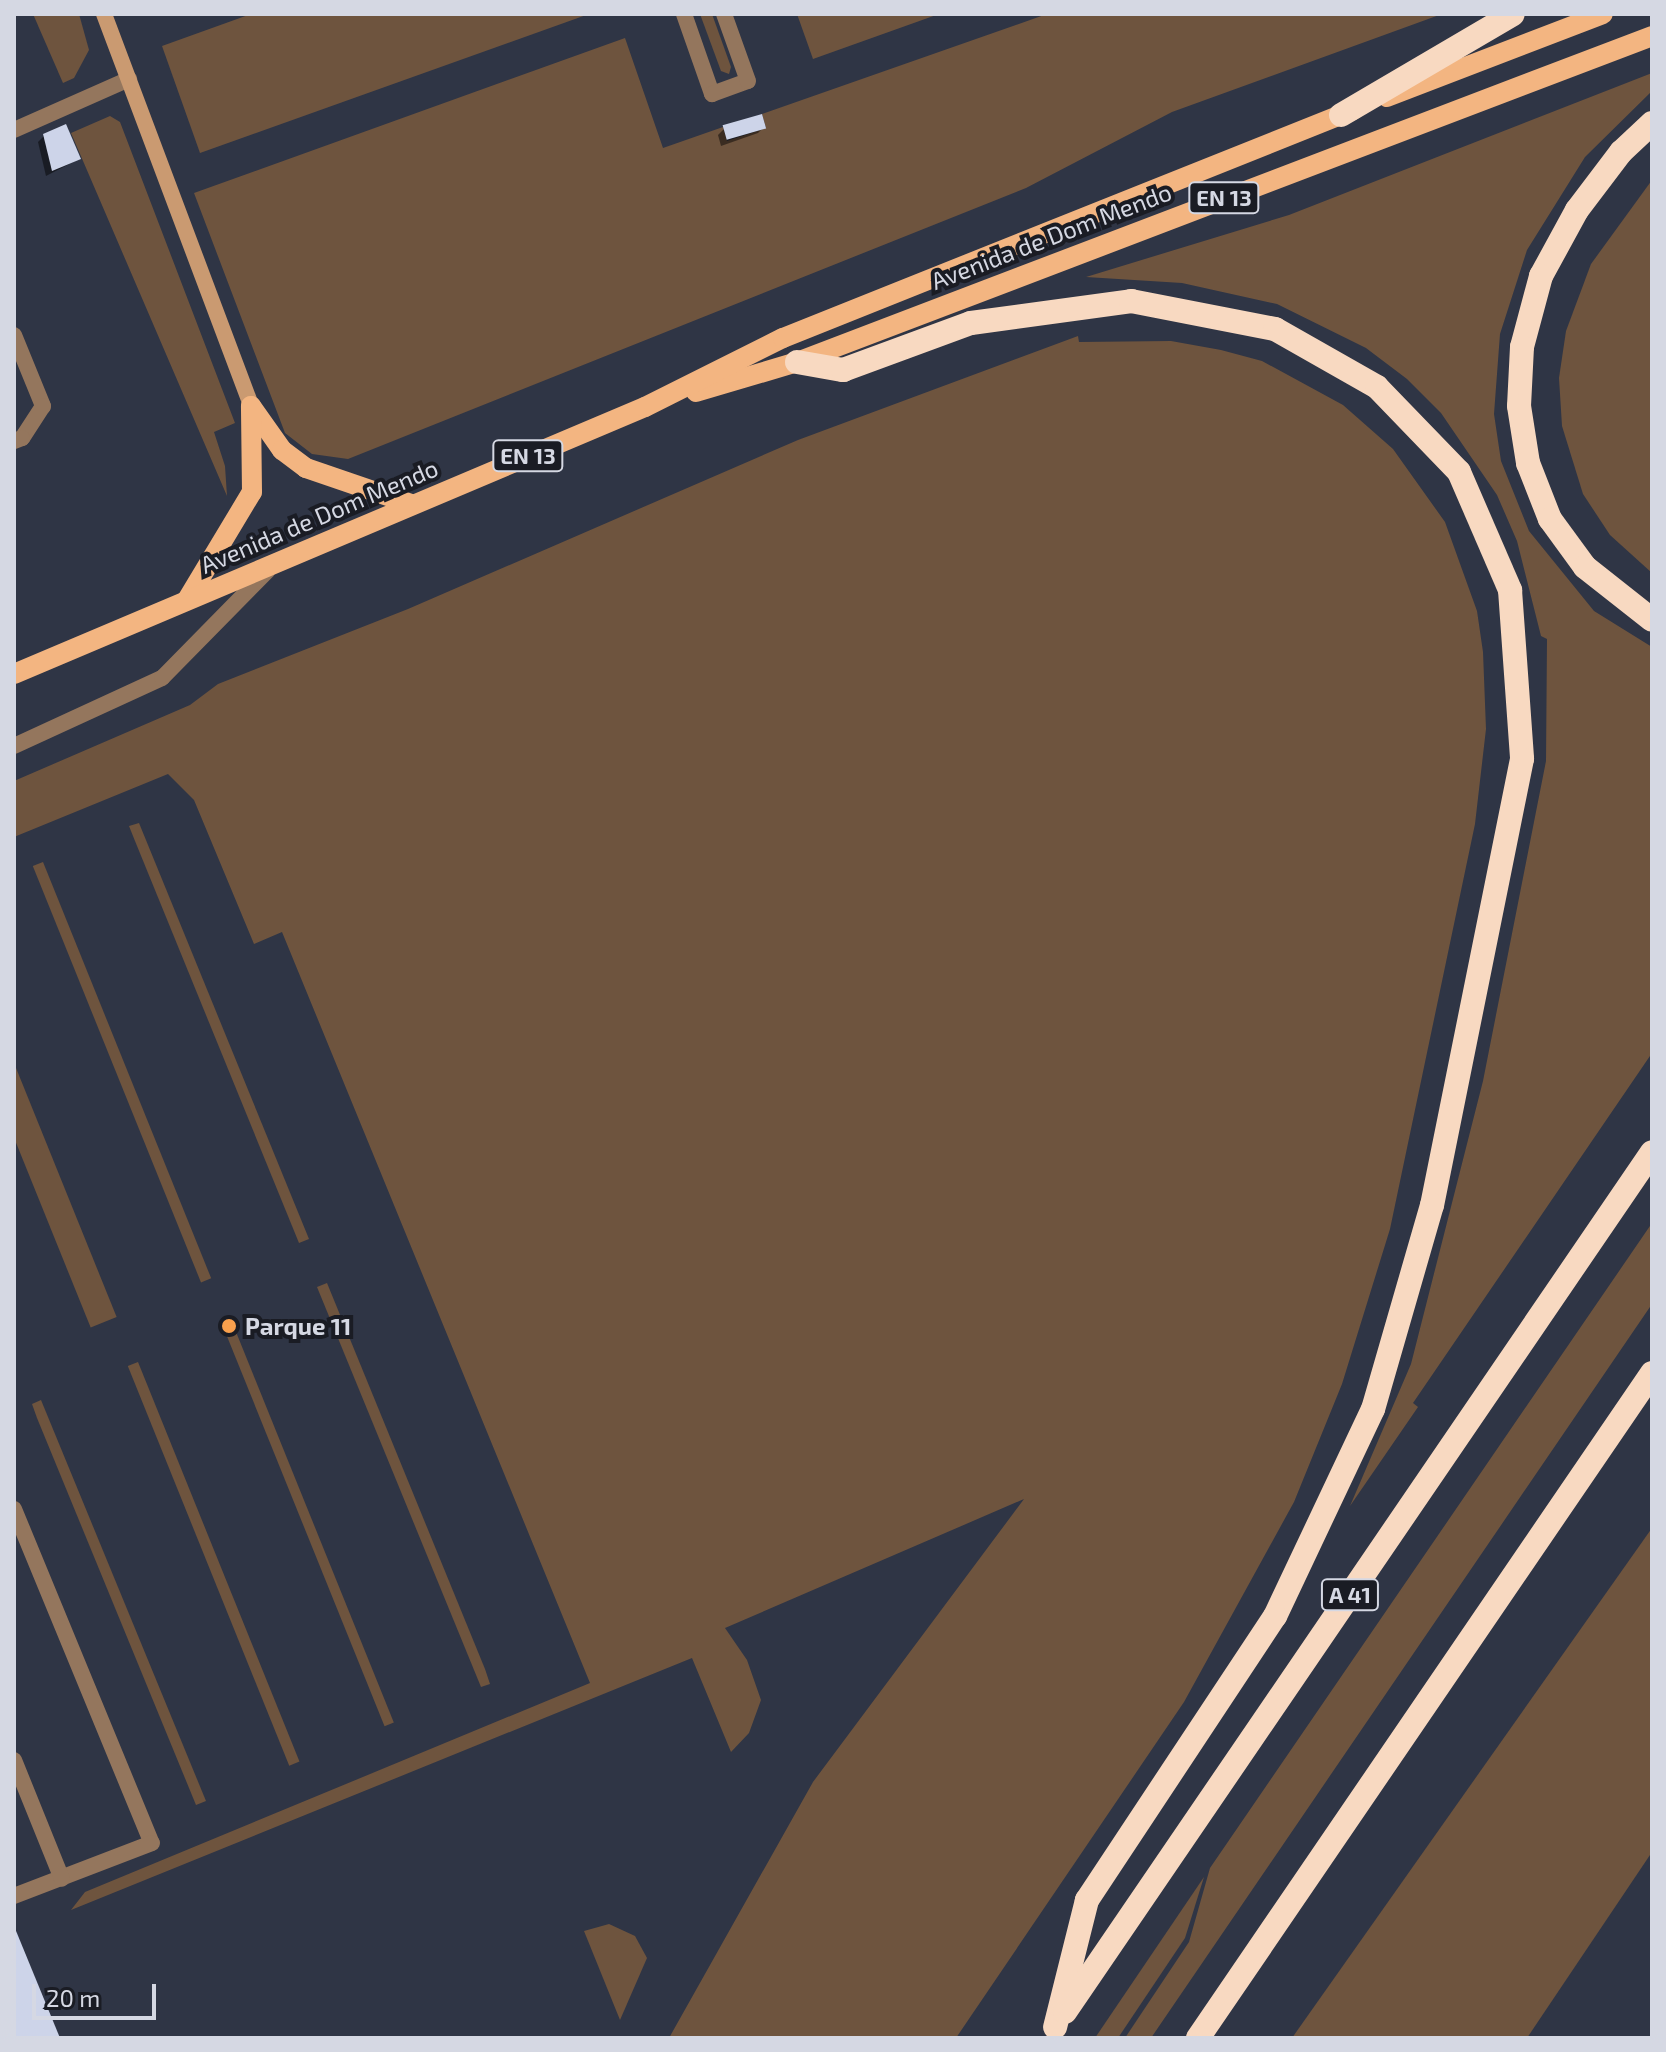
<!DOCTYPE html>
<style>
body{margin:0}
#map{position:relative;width:1666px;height:2052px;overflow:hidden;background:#2f3545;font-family:"Exo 2",sans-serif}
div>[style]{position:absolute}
.green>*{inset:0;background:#6e543e;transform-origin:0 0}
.shadow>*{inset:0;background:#0007}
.building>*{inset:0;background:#cdd4e9;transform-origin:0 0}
.lane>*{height:16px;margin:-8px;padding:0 8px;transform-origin:8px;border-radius:8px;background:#94765d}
.secondary>*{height:16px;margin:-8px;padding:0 8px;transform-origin:8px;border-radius:8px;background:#ca9a71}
.primary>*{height:20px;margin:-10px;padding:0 10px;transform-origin:10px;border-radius:10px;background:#f3b581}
.highway>*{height:24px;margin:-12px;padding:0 12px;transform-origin:12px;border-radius:12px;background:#f8d9c1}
.dots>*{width:22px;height:22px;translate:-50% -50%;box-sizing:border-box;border:4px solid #1a1c24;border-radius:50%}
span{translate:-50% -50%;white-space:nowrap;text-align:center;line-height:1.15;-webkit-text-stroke:8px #1a1c24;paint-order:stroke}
.shield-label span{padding:2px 6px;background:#1a1c24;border:2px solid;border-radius:6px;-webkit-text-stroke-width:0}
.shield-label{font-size:22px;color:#d5d8e3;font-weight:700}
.street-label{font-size:24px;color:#d5d8e3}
.poi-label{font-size:24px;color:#d5d8e3;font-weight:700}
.left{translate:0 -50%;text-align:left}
.frame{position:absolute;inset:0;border:16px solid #d5d8e3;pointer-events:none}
.scale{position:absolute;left:32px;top:1984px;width:124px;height:36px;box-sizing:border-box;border:4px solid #d5d8e3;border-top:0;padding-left:10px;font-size:24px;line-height:28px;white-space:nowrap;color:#d5d8e3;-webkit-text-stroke:6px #1a1c24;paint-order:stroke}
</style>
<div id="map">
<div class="green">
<div style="clip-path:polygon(33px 14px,79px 14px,89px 50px,74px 78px,63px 83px)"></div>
<div style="clip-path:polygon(251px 14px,589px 14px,200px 153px,162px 46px)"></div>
<div style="clip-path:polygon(700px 14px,712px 14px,731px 67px,729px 74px,721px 71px)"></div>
<div style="clip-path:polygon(797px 14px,939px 14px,813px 59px)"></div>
<div style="clip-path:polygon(1047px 14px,1442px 14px,1172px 112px,1026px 188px,348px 459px,312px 454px,285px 433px,194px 193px,625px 38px,663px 148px,723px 127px,727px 141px,766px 128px,762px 114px)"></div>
<div style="clip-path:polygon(1652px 73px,1652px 91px,1585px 157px,1527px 250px,1500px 334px,1494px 414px,1501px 461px,1529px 531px,1594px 611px,1652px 647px,1652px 1053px,1413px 1403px,1418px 1407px,1350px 1506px,1411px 1364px,1483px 1081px,1546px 761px,1547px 639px,1541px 636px,1517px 541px,1497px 495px,1441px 413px,1407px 379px,1366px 348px,1277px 304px,1182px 283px,1086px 277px,1289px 215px)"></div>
<div style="clip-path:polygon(110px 116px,120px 122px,235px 423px,214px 432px,225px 466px,227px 496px,71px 133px)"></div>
<div style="clip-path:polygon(1652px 180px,1652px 573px,1610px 535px,1583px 494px,1562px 426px,1559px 378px,1566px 331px,1591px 264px)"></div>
<div style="clip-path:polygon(1078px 336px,1079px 342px,1171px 341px,1221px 350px,1262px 361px,1343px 405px,1393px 449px,1445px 522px,1477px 611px,1483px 652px,1486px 729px,1475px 824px,1390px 1229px,1342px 1384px,1294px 1502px,1184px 1702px,956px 2038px,669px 2038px,813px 1782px,1024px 1499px,725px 1628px,747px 1660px,761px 1700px,749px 1733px,731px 1752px,692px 1658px,71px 1910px,85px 1892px,590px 1683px,282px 932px,254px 944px,194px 800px,168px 774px,14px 837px,14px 781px,190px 705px,218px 684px,408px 609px,798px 440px)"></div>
<div style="clip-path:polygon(139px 823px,309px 1239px,299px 1243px,135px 841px,129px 826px)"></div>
<div style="left:43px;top:862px;width:449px;height:11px;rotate:68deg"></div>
<div style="left:14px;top:1063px;width:274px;height:28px;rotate:68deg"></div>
<div style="clip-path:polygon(1652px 1223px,1652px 1304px,1151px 2038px,1125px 2038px,1189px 1942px,1210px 1868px)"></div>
<div style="clip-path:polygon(327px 1283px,485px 1669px,490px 1684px,481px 1687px,317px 1287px)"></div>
<div style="left:232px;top:1322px;width:432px;height:10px;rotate:68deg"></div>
<div style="left:138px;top:1362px;width:431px;height:11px;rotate:68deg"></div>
<div style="clip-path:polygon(41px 1400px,206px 1801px,196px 1805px,37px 1418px,32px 1404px)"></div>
<div style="clip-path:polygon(1652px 1528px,1652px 1852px,1527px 2038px,1292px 2038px)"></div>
<div style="clip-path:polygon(1204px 1877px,1185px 1938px,1118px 2038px,1095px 2038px)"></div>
<div style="clip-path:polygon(609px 1924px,635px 1936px,647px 1958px,620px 2020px,584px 1931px)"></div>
</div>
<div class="shadow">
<div style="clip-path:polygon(764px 127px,758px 133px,721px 146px,718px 135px,724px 129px)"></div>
<div style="clip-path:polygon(44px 136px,79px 159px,46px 176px,38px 142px)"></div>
</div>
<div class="building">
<div style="left:762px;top:114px;width:15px;height:41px;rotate:74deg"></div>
<div style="clip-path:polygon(66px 124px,81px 159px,52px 171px,43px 134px)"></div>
<div style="clip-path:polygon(14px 1926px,60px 2038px,14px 2038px)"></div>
</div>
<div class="lane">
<div style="left:684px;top:14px;width:85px;rotate:70.7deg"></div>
<div style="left:712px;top:94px;width:38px;rotate:-20deg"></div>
<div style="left:748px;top:81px;width:71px;rotate:-109.7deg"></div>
<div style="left:14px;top:130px;width:126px;rotate:-23.9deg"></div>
<div style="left:14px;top:335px;width:77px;rotate:67.8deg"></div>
<div style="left:43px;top:406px;width:38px;rotate:123deg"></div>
<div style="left:22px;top:438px;width:9px;rotate:159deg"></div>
<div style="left:14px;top:746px;width:163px;rotate:-24.7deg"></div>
<div style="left:162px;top:678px;width:151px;rotate:-45.5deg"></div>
<div style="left:14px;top:1509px;width:361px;rotate:67.6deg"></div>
<div style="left:152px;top:1843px;width:148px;rotate:159deg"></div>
<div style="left:14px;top:1760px;width:128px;rotate:68deg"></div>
</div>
<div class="secondary">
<div style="left:104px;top:14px;width:419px;rotate:69.4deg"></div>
</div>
<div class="primary">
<div style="left:1387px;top:97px;width:231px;rotate:-21deg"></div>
<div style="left:696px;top:392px;width:105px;rotate:-16.5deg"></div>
<div style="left:797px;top:362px;width:915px;rotate:-20.87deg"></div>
<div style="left:251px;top:406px;width:54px;rotate:54.8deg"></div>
<div style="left:282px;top:450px;width:30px;rotate:37deg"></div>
<div style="left:306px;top:468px;width:111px;rotate:18.9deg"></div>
<div style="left:187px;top:600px;width:126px;rotate:-59deg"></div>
<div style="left:252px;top:492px;width:86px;rotate:-90.7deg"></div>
<div style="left:14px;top:674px;width:685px;rotate:-22.94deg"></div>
<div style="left:645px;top:407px;width:154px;rotate:-26.6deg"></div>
<div style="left:783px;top:338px;width:614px;rotate:-21.8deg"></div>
</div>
<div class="highway">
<div style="left:1341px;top:115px;width:199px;rotate:-30.4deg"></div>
<div style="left:1652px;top:123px;width:42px;rotate:136.9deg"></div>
<div style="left:1621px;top:152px;width:73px;rotate:127.2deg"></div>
<div style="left:1577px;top:210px;width:75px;rotate:118.6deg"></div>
<div style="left:1541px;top:276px;width:73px;rotate:105deg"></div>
<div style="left:1522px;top:347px;width:59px;rotate:92.9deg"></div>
<div style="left:1519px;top:406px;width:58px;rotate:81deg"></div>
<div style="left:1528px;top:463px;width:60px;rotate:68.6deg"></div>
<div style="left:1550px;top:519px;width:59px;rotate:53.9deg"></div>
<div style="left:1585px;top:567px;width:85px;rotate:38.3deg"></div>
<div style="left:797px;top:362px;width:47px;rotate:9.9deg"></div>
<div style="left:843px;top:370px;width:136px;rotate:-20.2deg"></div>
<div style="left:971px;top:323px;width:162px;rotate:-7.8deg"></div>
<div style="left:1131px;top:301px;width:147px;rotate:11deg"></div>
<div style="left:1275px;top:329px;width:117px;rotate:29.6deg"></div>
<div style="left:1377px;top:387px;width:118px;rotate:46deg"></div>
<div style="left:1459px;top:472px;width:129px;rotate:66.6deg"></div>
<div style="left:1510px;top:590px;width:169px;rotate:85.9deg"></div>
<div style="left:1522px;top:759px;width:455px;rotate:101.4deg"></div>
<div style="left:1432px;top:1205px;width:212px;rotate:106.1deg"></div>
<div style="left:1373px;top:1409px;width:229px;rotate:115.3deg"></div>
<div style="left:1275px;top:1616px;width:341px;rotate:123.5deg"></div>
<div style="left:1087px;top:1900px;width:131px;rotate:104.1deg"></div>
<div style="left:1065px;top:2012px;width:1041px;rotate:-55.68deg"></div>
<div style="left:1198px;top:2038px;width:805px;rotate:-55.68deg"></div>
</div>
<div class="dots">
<div style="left:229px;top:1326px;background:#f9a04d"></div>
</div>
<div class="shield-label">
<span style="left:1224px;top:198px">EN 13</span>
<span style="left:528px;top:456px">EN 13</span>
<span style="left:1350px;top:1595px">A 41</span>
</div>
<div class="street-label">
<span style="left:1051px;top:236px;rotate:-21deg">Avenida de Dom Mendo</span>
<span style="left:319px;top:516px;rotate:-23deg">Avenida de Dom Mendo</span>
</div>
<div class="poi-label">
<span class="left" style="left:245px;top:1326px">Parque 11</span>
</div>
<div class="frame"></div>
<div class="scale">20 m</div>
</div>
